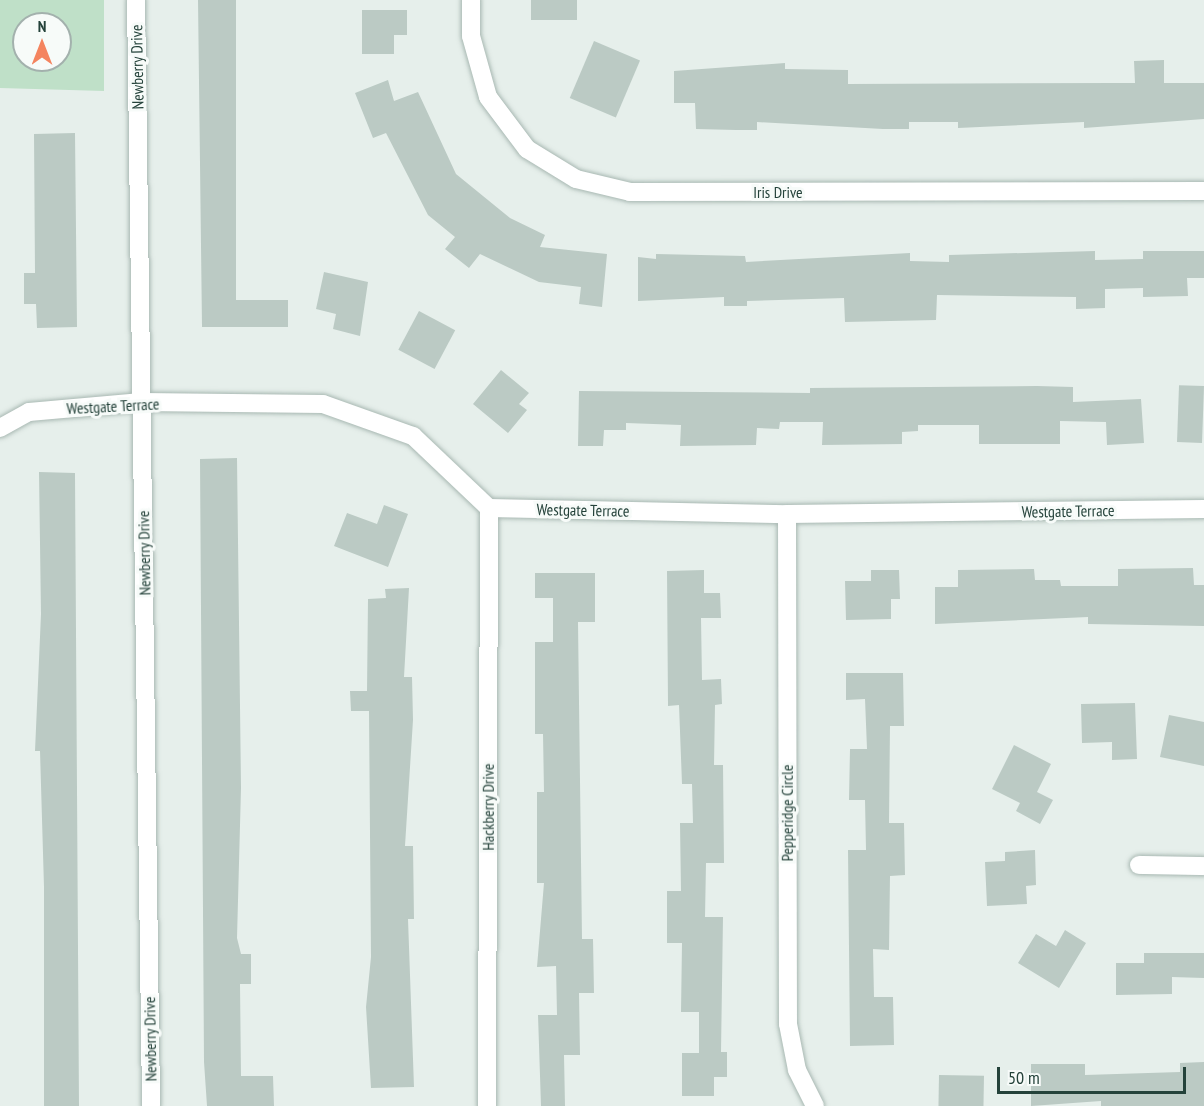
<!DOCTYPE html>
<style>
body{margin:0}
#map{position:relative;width:1204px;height:1106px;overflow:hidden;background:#e6efeb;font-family:"PT Sans Narrow",sans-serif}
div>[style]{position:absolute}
.green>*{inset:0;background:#bfe0c8}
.building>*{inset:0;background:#bbcac4;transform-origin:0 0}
.roads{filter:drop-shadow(0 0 2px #a8b8b2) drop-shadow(0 0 2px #a8b8b2)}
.minor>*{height:18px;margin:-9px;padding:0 9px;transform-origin:9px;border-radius:9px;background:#fff}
span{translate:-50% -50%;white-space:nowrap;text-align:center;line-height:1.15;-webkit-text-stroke:6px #f7fbf9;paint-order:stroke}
.street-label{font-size:16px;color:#24423a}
.north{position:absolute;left:12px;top:12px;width:60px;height:60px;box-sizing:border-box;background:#f7fbf9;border:2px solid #a3b1ad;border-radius:50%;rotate:0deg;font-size:16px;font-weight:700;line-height:24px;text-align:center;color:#24423a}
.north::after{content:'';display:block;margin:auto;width:21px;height:27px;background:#f4845f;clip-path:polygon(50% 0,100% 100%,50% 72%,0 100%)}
.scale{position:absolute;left:997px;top:1067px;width:189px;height:27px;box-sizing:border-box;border:3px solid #24423a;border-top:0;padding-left:8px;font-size:18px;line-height:21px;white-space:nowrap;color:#24423a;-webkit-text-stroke:4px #f7fbf9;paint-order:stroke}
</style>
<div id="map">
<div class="green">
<div style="clip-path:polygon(evenodd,0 0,104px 0,104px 91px,0 88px,0 0,24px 24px,60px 24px,60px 60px,24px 60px,24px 24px)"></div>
</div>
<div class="building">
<div style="clip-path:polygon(198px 0,236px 0,236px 300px,288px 300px,288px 327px,202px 327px)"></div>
<div style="left:531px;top:0;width:46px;height:20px"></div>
<div style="clip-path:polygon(362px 10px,407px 10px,407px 35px,394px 35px,394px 54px,362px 54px)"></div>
<div style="left:594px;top:41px;width:50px;height:62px;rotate:23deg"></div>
<div style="clip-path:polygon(1164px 60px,1164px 83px,1204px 83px,1204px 119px,1084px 128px,1084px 122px,958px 128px,958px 122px,909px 122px,909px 129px,883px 129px,757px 122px,757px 130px,736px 130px,696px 129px,695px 103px,674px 103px,674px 71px,785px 63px,785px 69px,848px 70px,848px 84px,1115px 83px,1135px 83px,1134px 61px)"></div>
<div style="clip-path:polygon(388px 80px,394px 101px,418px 92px,456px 174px,510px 218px,545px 235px,540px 247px,607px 254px,602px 307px,579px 304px,581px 287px,539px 282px,480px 254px,469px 268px,445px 249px,455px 237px,428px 215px,386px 133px,373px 138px,355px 93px)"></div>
<div style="clip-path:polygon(75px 133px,77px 327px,37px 328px,36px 304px,24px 304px,24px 273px,35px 273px,34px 134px)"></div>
<div style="clip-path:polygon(1095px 251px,1095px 260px,1143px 259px,1143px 251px,1204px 251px,1204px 278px,1187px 278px,1188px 296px,1143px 297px,1143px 288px,1105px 289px,1105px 308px,1076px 309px,1076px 297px,937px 295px,936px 320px,845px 322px,844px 298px,747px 301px,747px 306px,724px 306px,724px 297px,638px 301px,638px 257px,656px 259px,656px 254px,745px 256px,746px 262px,910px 253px,910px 261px,949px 262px,949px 255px)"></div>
<div style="clip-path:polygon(324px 272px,368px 282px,360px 336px,333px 329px,336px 314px,316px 309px)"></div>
<div style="left:419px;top:311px;width:41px;height:44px;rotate:28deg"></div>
<div style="clip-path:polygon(501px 370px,529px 393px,519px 404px,527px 410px,508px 433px,473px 404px)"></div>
<div style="clip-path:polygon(1037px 386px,1073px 387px,1073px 402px,1141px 399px,1144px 443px,1107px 445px,1106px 422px,1060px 421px,1060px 444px,979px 444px,979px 425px,918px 425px,918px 431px,902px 432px,902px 444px,822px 445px,823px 422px,780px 422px,779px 429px,757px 428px,756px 445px,680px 446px,681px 425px,626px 423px,626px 430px,604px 430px,603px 446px,578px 446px,579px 391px,810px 393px,810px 388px)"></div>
<div style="left:1204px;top:386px;width:57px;height:25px;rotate:92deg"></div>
<div style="clip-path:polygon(237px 458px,241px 788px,237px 938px,241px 954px,251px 954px,251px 984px,240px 984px,241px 1076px,273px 1076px,274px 1106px,207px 1106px,204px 1062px,200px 459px)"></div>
<div style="clip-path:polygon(39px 472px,75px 473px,79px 1106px,44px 1106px,44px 887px,40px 751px,35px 751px,41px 614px)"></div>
<div style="clip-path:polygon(384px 505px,408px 514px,388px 567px,334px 546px,347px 513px,377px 524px)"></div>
<div style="clip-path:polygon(1193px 568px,1194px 585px,1204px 585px,1204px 626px,1088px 624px,1088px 617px,935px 624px,935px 587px,958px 587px,958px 570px,1034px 569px,1035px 580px,1060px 580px,1061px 586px,1118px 586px,1118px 569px)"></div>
<div style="clip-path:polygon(704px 570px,704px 593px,720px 593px,721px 618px,701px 618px,702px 680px,721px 679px,722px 704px,715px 705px,714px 765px,723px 765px,724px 863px,706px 863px,705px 917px,723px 917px,721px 1052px,727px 1052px,727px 1077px,714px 1077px,714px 1096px,682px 1096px,682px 1053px,699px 1053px,699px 1012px,681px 1012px,682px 943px,667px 943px,667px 891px,681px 891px,680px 823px,693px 823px,692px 784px,682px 784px,679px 705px,668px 706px,667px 571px)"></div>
<div style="clip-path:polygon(871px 570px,899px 570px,900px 599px,891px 599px,891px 619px,846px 620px,845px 581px,871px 581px)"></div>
<div style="clip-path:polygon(535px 573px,595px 573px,595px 622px,578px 622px,582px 939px,593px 939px,594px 993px,579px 993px,580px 1055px,564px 1055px,565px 1106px,541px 1106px,538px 1015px,557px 1015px,556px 966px,537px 967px,544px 883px,537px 883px,537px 792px,544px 792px,543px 734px,535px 734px,535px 642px,553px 642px,553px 598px,535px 598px)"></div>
<div style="clip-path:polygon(409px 588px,404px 677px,412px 677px,413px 720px,405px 846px,413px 846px,414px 919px,408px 919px,414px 1087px,371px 1088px,366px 1007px,371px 957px,369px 711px,351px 711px,350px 691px,367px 691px,368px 599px,386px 598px,385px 589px)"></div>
<div style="clip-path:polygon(846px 673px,903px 673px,904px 726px,890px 726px,889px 823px,904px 823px,905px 875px,890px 876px,889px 950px,873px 949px,874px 997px,893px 997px,894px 1045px,850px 1046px,848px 850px,866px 850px,865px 800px,849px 800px,850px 749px,867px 749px,865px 699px,846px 700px)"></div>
<div style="clip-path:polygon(1135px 703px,1137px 759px,1112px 760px,1112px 742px,1082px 743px,1081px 704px)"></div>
<div style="clip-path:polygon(1169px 715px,1204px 722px,1204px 766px,1160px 757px)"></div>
<div style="clip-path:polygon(1014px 745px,1051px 764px,1037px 792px,1053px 800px,1040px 824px,1016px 811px,1020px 803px,992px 789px)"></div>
<div style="clip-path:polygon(1035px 850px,1036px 885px,1026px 886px,1027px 904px,987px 906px,985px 862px,1005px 861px,1005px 852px)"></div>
<div style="clip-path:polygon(1065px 930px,1086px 943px,1059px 988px,1018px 963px,1036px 934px,1056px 946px)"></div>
<div style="clip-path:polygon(1144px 953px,1204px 953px,1204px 978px,1172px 977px,1172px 994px,1116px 995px,1116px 963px,1144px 963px)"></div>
<div style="clip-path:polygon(1204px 1062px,1204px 1106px,1101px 1106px,1101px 1101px,1031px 1106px,1031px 1064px,1085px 1064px,1085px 1075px,1180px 1072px,1180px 1063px)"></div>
<div style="left:939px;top:1075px;width:45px;height:31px;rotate:1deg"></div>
</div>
<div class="roads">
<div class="minor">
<div style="left:136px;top:0;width:1106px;rotate:89.22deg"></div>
<div style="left:471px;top:0;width:36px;rotate:90deg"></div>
<div style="left:471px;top:36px;width:63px;rotate:74.4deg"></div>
<div style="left:488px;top:97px;width:65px;rotate:53.1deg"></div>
<div style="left:527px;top:149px;width:57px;rotate:31.5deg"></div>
<div style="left:576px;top:179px;width:56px;rotate:13.5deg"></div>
<div style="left:630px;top:192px;width:574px;rotate:-0.1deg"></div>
<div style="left:0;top:428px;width:33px;rotate:-29deg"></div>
<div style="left:29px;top:412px;width:113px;rotate:-5.1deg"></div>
<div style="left:142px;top:402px;width:181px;rotate:0.6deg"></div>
<div style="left:323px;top:404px;width:96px;rotate:19.6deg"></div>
<div style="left:413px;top:436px;width:105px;rotate:43.5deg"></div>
<div style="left:489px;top:508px;width:298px;rotate:1.2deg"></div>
<div style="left:787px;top:514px;width:417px;rotate:-0.7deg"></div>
<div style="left:787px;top:514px;width:510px;rotate:89.89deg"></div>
<div style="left:788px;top:1024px;width:47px;rotate:78.9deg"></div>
<div style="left:797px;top:1070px;width:40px;rotate:63.4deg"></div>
<div style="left:1139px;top:865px;width:65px;rotate:0.9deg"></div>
<div style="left:487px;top:1106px;width:598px;rotate:-89.81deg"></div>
</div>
</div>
<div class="street-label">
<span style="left:137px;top:67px;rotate:-91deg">Newberry Drive</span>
<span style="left:778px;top:192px">Iris Drive</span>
<span style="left:113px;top:406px;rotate:-3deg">Westgate Terrace</span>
<span style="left:583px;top:510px;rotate:1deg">Westgate Terrace</span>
<span style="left:1068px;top:511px;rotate:-1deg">Westgate Terrace</span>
<span style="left:144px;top:553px;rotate:-91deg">Newberry Drive</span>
<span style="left:488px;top:807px;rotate:-90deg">Hackberry Drive</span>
<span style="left:787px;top:813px;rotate:-90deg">Pepperidge Circle</span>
<span style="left:150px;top:1039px;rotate:-91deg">Newberry Drive</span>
</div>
<div class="north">N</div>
<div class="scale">50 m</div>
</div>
